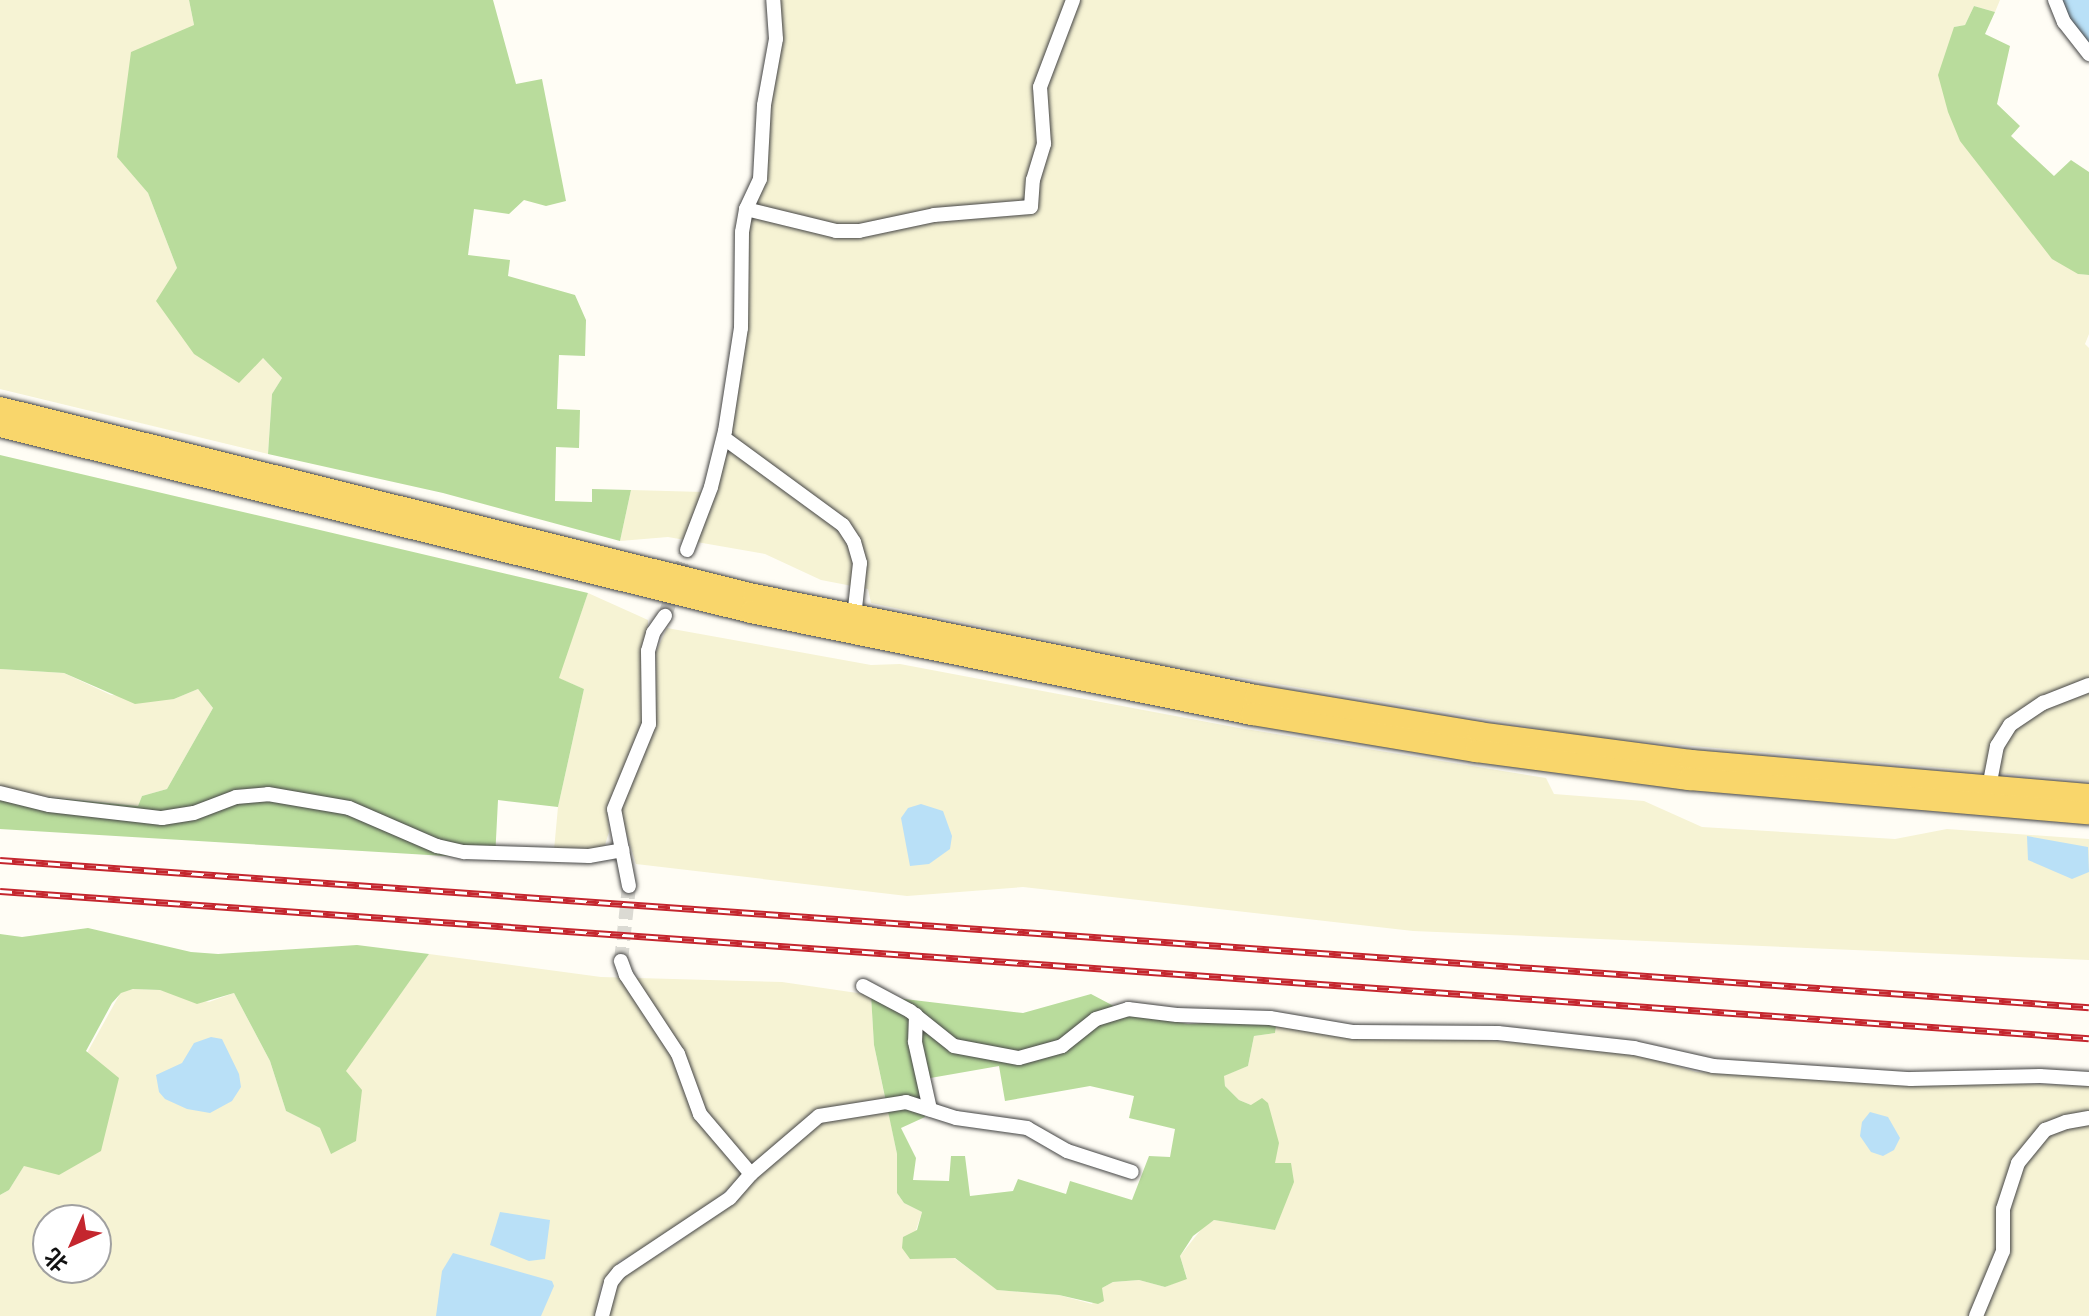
<!DOCTYPE html>
<meta charset="utf-8">
<style>
body{margin:0}
#map{position:relative;width:2089px;height:1316px;overflow:hidden;background:#fffdf5;font-family:Bitter,"Noto Sans SC",serif}
div>[style]{position:absolute}
.farmland>*{inset:0;background:#f6f3d4}
.forest>*{inset:0;background:#b9dc9c}
.water>*{inset:0;background:#b9e0f7}
.street-tunnel>*{height:14px;margin-top:-7px;transform-origin:0;background:repeating-linear-gradient(90deg,#dbdad3 0 14px,transparent 0 21px)}
.roads{filter:drop-shadow(0 0 2px #444) drop-shadow(0 0 2px #444)}
.street>*{height:14px;margin:-7px;padding:0 7px;transform-origin:7px;border-radius:7px;background:#fff}
.primary>*{height:22px;margin:-11px;padding:0 11px;transform-origin:11px;border-radius:11px;background:#f9d66b}
.rail>*{height:7px;margin-top:-3.5px;transform-origin:0;background:repeating-linear-gradient(90deg,#fff 0 12px,#c4262e 0 24px);box-sizing:border-box;border-block:2px solid #c4262e}
span{translate:-50% -50%;white-space:nowrap;text-align:center;line-height:1.15;-webkit-text-stroke:8px #fff;paint-order:stroke}
.north{position:absolute;left:32px;top:1204px;width:80px;height:80px;box-sizing:border-box;background:#fff;border:2px solid #a0a0a0;border-radius:50%;rotate:225deg;font-size:22px;font-weight:700;line-height:32px;text-align:center;color:#111}
.north::after{content:'';display:block;margin:auto;width:28px;height:36px;background:#c4262e;clip-path:polygon(50% 0,100% 100%,50% 72%,0 100%)}
</style>
<div id="map">
<div class="farmland">
<div style="clip-path:polygon(0 0,189px 0,194px 25px,117px 156px,148px 193px,177px 268px,282px 378px,272px 394px,268px 454px,0 389px)"></div>
<div style="clip-path:polygon(777px 0,2000px 0,1995px 12px,1974px 6px,1965px 25px,1954px 27px,2078px 274px,2089px 275px,2089px 334px,2085px 344px,2089px 348px,2089px 781px,1592px 737px,1165px 665px,871px 603px,868px 589px,821px 580px,765px 554px,668px 537px,620px 541px,631px 490px,703px 492px,723px 463px,746px 225px,762px 186px)"></div>
<div style="clip-path:polygon(588px 593px,648px 620px,647px 704px,638px 742px,607px 806px,609px 832px,605px 845px,596px 850px,554px 850px,558px 807px,584px 689px,558px 678px)"></div>
<div style="clip-path:polygon(667px 628px,871px 665px,900px 664px,1239px 728px,1546px 778px,1554px 794px,1644px 801px,1702px 827px,1895px 839px,1947px 829px,2089px 839px,2089px 960px,1413px 931px,1023px 887px,907px 896px,636px 864px,618px 806px,656px 726px,656px 652px)"></div>
<div style="clip-path:polygon(0 669px,64px 673px,111px 695px,174px 699px,198px 689px,213px 708px,167px 789px,142px 796px,138px 806px,15px 793px,0 788px)"></div>
<div style="clip-path:polygon(evenodd,429px 954px,601px 977px,782px 982px,871px 995px,874px 1045px,885px 1098px,820px 1110px,674px 1235px,619px 1261px,600px 1288px,596px 1316px,0 1316px,0 1195px,9px 1190px,24px 1166px,121px 992px,134px 989px,160px 990px,209px 1002px,234px 993px,270px 1061px,286px 1111px,320px 1128px,345px 1071px,429px 954px,48px 1220px,96px 1220px,96px 1268px,48px 1268px,48px 1220px)"></div>
<div style="clip-path:polygon(1276px 1026px,1626px 1050px,1696px 1072px,2089px 1086px,2089px 1316px,606px 1316px,610px 1295px,626px 1268px,666px 1251px,711px 1218px,819px 1119px,888px 1110px,897px 1154px,897px 1193px,904px 1203px,922px 1212px,916px 1230px,998px 1290px,1059px 1295px,1092px 1304px,1102px 1288px,1113px 1282px,1139px 1280px,1165px 1287px,1187px 1278px,1180px 1256px,1203px 1227px,1214px 1220px,1275px 1230px,1293px 1182px,1275px 1164px,1251px 1105px,1239px 1100px,1225px 1086px,1223px 1076px,1248px 1066px,1254px 1036px,1275px 1033px)"></div>
</div>
<div class="forest">
<div style="clip-path:polygon(189px 0,493px 0,516px 84px,542px 79px,566px 201px,546px 206px,524px 200px,509px 214px,474px 209px,468px 255px,510px 260px,508px 276px,575px 295px,586px 320px,585px 356px,559px 355px,557px 409px,580px 410px,579px 448px,556px 447px,555px 501px,592px 502px,592px 489px,631px 490px,620px 541px,443px 493px,268px 454px,272px 394px,282px 378px,263px 358px,239px 383px,194px 354px,156px 301px,177px 268px,148px 193px,117px 157px,131px 52px,194px 25px)"></div>
<div style="clip-path:polygon(1974px 6px,1995px 12px,1985px 34px,2010px 46px,1997px 104px,2020px 126px,2011px 136px,2054px 176px,2071px 160px,2089px 172px,2089px 275px,2078px 274px,2052px 259px,1960px 141px,1948px 112px,1938px 75px,1954px 27px,1965px 25px)"></div>
<div style="clip-path:polygon(0 455px,588px 593px,559px 678px,584px 689px,558px 807px,498px 800px,495px 859px,0 829px,0 788px,15px 794px,138px 806px,142px 796px,167px 789px,213px 708px,198px 689px,174px 699px,135px 704px,64px 673px,0 669px)"></div>
<div style="clip-path:polygon(88px 928px,191px 952px,218px 954px,357px 945px,429px 954px,346px 1071px,362px 1090px,356px 1141px,331px 1154px,320px 1128px,286px 1111px,270px 1061px,234px 993px,197px 1004px,160px 990px,133px 989px,121px 993px,112px 1003px,86px 1051px,119px 1078px,101px 1151px,59px 1175px,24px 1166px,9px 1190px,0 1195px,0 934px,22px 937px)"></div>
<div style="clip-path:polygon(evenodd,1091px 994px,1125px 1012px,1188px 1024px,1250px 1020px,1276px 1026px,1275px 1033px,1254px 1036px,1248px 1066px,1224px 1076px,1225px 1086px,1239px 1100px,1251px 1105px,1262px 1098px,1268px 1103px,1279px 1143px,1275px 1163px,1291px 1163px,1294px 1182px,1275px 1230px,1214px 1220px,1193px 1236px,1180px 1256px,1187px 1279px,1165px 1287px,1139px 1280px,1113px 1282px,1102px 1288px,1104px 1301px,1098px 1304px,1059px 1295px,997px 1290px,955px 1258px,910px 1259px,902px 1248px,903px 1237px,917px 1230px,922px 1212px,904px 1203px,897px 1193px,897px 1154px,874px 1045px,871px 995px,1023px 1013px,1091px 994px,999px 1066px,1005px 1101px,1090px 1086px,1134px 1096px,1129px 1118px,1175px 1129px,1170px 1157px,1149px 1156px,1132px 1200px,1070px 1181px,1066px 1194px,1018px 1179px,1013px 1191px,970px 1196px,965px 1156px,951px 1156px,949px 1181px,913px 1180px,916px 1158px,901px 1128px,925px 1117px,919px 1080px,999px 1066px)"></div>
</div>
<div class="water">
<div style="clip-path:polygon(2058px 0,2089px 0,2089px 45px,2085px 42px)"></div>
<div style="clip-path:polygon(921px 804px,943px 811px,952px 836px,950px 849px,929px 864px,910px 866px,901px 818px,908px 808px)"></div>
<div style="clip-path:polygon(2027px 836px,2088px 847px,2089px 872px,2072px 879px,2028px 860px)"></div>
<div style="clip-path:polygon(211px 1037px,222px 1039px,239px 1074px,241px 1087px,232px 1101px,210px 1113px,187px 1109px,165px 1099px,159px 1092px,156px 1075px,182px 1063px,194px 1043px)"></div>
<div style="clip-path:polygon(1870px 1112px,1888px 1117px,1900px 1138px,1894px 1150px,1883px 1156px,1871px 1152px,1860px 1136px,1862px 1122px)"></div>
<div style="clip-path:polygon(500px 1212px,550px 1220px,545px 1259px,529px 1261px,490px 1245px)"></div>
<div style="clip-path:polygon(453px 1253px,552px 1281px,554px 1286px,541px 1316px,436px 1316px,442px 1271px)"></div>
</div>
<div class="street-tunnel">
<div style="left:665px;top:616px;width:70px;rotate:-71.6deg"></div>
<div style="left:621px;top:961px;width:75px;rotate:-83.9deg"></div>
</div>
<div class="roads">
<div class="street">
<div style="left:2055px;top:0;width:24px;rotate:68deg"></div>
<div style="left:2064px;top:22px;width:41px;rotate:52deg"></div>
<div style="left:746px;top:209px;width:93px;rotate:13.7deg"></div>
<div style="left:836px;top:231px;width:23px"></div>
<div style="left:859px;top:231px;width:77px;rotate:-12deg"></div>
<div style="left:934px;top:215px;width:97px;rotate:-4.7deg"></div>
<div style="left:1031px;top:207px;width:27px;rotate:-86deg"></div>
<div style="left:1033px;top:180px;width:38px;rotate:-73deg"></div>
<div style="left:1044px;top:144px;width:57px;rotate:-94deg"></div>
<div style="left:1040px;top:87px;width:93px;rotate:-69.2deg"></div>
<div style="left:724px;top:438px;width:147px;rotate:36.2deg"></div>
<div style="left:843px;top:525px;width:20px;rotate:57deg"></div>
<div style="left:854px;top:542px;width:22px;rotate:74deg"></div>
<div style="left:860px;top:563px;width:54px;rotate:96.3deg"></div>
<div style="left:687px;top:550px;width:67px;rotate:-69.1deg"></div>
<div style="left:711px;top:487px;width:58px;rotate:-76deg"></div>
<div style="left:725px;top:431px;width:104px;rotate:-81.2deg"></div>
<div style="left:741px;top:328px;width:96px;rotate:-89.4deg"></div>
<div style="left:742px;top:232px;width:23px;rotate:-80deg"></div>
<div style="left:746px;top:209px;width:33px;rotate:-65deg"></div>
<div style="left:760px;top:179px;width:74px;rotate:-86.9deg"></div>
<div style="left:764px;top:105px;width:67px;rotate:-79.7deg"></div>
<div style="left:776px;top:39px;width:39px;rotate:-94deg"></div>
<div style="left:1989px;top:787px;width:42px;rotate:-79deg"></div>
<div style="left:1997px;top:746px;width:25px;rotate:-58deg"></div>
<div style="left:2010px;top:725px;width:40px;rotate:-34deg"></div>
<div style="left:2043px;top:703px;width:49px;rotate:-21.4deg"></div>
<div style="left:0;top:793px;width:50px;rotate:13.8deg"></div>
<div style="left:49px;top:805px;width:114px;rotate:6.6deg"></div>
<div style="left:162px;top:818px;width:32px;rotate:-9deg"></div>
<div style="left:194px;top:813px;width:45px;rotate:-20.9deg"></div>
<div style="left:236px;top:797px;width:32px;rotate:-5deg"></div>
<div style="left:268px;top:794px;width:82px;rotate:9.8deg"></div>
<div style="left:349px;top:808px;width:96px;rotate:23.4deg"></div>
<div style="left:437px;top:846px;width:28px;rotate:13deg"></div>
<div style="left:464px;top:852px;width:125px;rotate:1.8deg"></div>
<div style="left:589px;top:856px;width:34px;rotate:-10deg"></div>
<div style="left:629px;top:886px;width:78px;rotate:-101deg"></div>
<div style="left:614px;top:809px;width:92px;rotate:-67.6deg"></div>
<div style="left:649px;top:724px;width:73px;rotate:-90.8deg"></div>
<div style="left:648px;top:651px;width:19px;rotate:-74deg"></div>
<div style="left:653px;top:633px;width:21px;rotate:-55deg"></div>
<div style="left:863px;top:986px;width:53px;rotate:28deg"></div>
<div style="left:910px;top:1011px;width:56px;rotate:38.5deg"></div>
<div style="left:954px;top:1046px;width:66px;rotate:10.5deg"></div>
<div style="left:1019px;top:1058px;width:45px;rotate:-15.6deg"></div>
<div style="left:1062px;top:1046px;width:43px;rotate:-38.5deg"></div>
<div style="left:1096px;top:1019px;width:34px;rotate:-17deg"></div>
<div style="left:1128px;top:1009px;width:49px;rotate:7deg"></div>
<div style="left:1177px;top:1015px;width:93px;rotate:1.8deg"></div>
<div style="left:1270px;top:1018px;width:85px;rotate:9.5deg"></div>
<div style="left:1354px;top:1032px;width:144px;rotate:0.4deg"></div>
<div style="left:1498px;top:1033px;width:137px;rotate:6.3deg"></div>
<div style="left:1634px;top:1048px;width:81px;rotate:12.8deg"></div>
<div style="left:1713px;top:1066px;width:198px;rotate:3.8deg"></div>
<div style="left:1911px;top:1079px;width:129px;rotate:-1.3deg"></div>
<div style="left:2040px;top:1076px;width:49px;rotate:3.5deg"></div>
<div style="left:916px;top:1015px;width:27px;rotate:92deg"></div>
<div style="left:915px;top:1042px;width:69px;rotate:77.4deg"></div>
<div style="left:751px;top:1174px;width:89px;rotate:-40.5deg"></div>
<div style="left:819px;top:1116px;width:88px;rotate:-9.1deg"></div>
<div style="left:906px;top:1102px;width:52px;rotate:17.7deg"></div>
<div style="left:956px;top:1118px;width:72px;rotate:8deg"></div>
<div style="left:1027px;top:1128px;width:46px;rotate:29.9deg"></div>
<div style="left:1067px;top:1151px;width:68px;rotate:17.9deg"></div>
<div style="left:602px;top:1316px;width:35px;rotate:-75deg"></div>
<div style="left:611px;top:1282px;width:13px;rotate:-51deg"></div>
<div style="left:619px;top:1272px;width:133px;rotate:-33.7deg"></div>
<div style="left:730px;top:1198px;width:32px;rotate:-49deg"></div>
<div style="left:751px;top:1174px;width:79px;rotate:-130.4deg"></div>
<div style="left:700px;top:1114px;width:64px;rotate:-110.1deg"></div>
<div style="left:678px;top:1054px;width:95px;rotate:-123.4deg"></div>
<div style="left:626px;top:975px;width:15px;rotate:-110deg"></div>
<div style="left:1976px;top:1316px;width:70px;rotate:-67.4deg"></div>
<div style="left:2003px;top:1251px;width:42px;rotate:-90deg"></div>
<div style="left:2003px;top:1209px;width:48px;rotate:-71.9deg"></div>
<div style="left:2018px;top:1163px;width:43px;rotate:-50.7deg"></div>
<div style="left:2045px;top:1130px;width:22px;rotate:-21deg"></div>
<div style="left:2066px;top:1122px;width:23px;rotate:-10deg"></div>
</div>
<div class="primary">
<div style="left:0;top:408px;width:777px;rotate:13.93deg"></div>
<div style="left:754px;top:595px;width:512px;rotate:11.38deg"></div>
<div style="left:1256px;top:696px;width:226px;rotate:9.4deg"></div>
<div style="left:1479px;top:733px;width:214px;rotate:7.5deg"></div>
<div style="left:1691px;top:761px;width:399px;rotate:4.9deg"></div>
<div style="left:0;top:426px;width:774px;rotate:13.91deg"></div>
<div style="left:751px;top:612px;width:511px;rotate:11.51deg"></div>
<div style="left:1252px;top:714px;width:227px;rotate:9.4deg"></div>
<div style="left:1476px;top:751px;width:215px;rotate:7.5deg"></div>
<div style="left:1689px;top:779px;width:401px;rotate:4.9deg"></div>
</div>
</div>
<div class="rail">
<div style="left:0;top:860px;width:2094px;rotate:4.03deg"></div>
<div style="left:0;top:891px;width:2094px;rotate:4.03deg"></div>
</div>
<div class="north">北</div>
</div>
